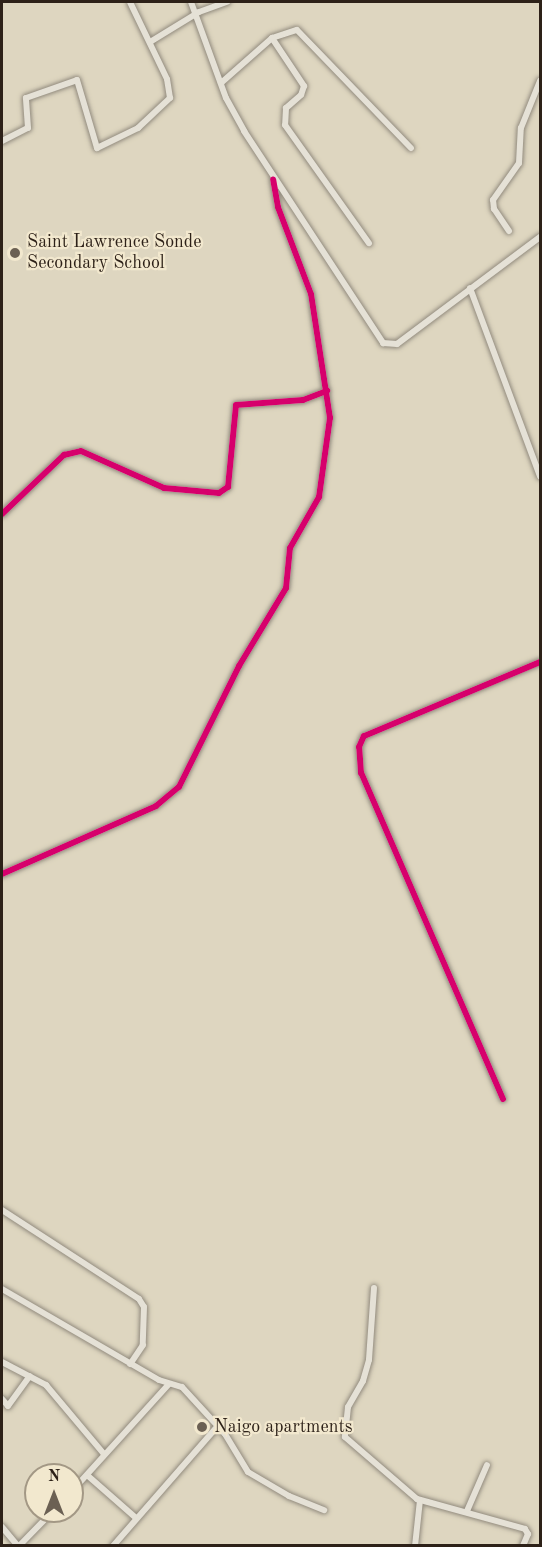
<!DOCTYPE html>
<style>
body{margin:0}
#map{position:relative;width:542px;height:1547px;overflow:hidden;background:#ded6c0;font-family:"Old Standard TT",serif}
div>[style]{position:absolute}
.roads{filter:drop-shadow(0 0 2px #928b7e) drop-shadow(0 0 2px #928b7e)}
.minor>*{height:6px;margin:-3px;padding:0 3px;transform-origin:3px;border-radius:3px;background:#e5e1d6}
.cycleway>*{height:6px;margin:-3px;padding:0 3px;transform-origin:3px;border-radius:3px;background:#d6006c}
.dots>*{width:16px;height:16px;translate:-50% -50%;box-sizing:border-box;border:3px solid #f2e8ce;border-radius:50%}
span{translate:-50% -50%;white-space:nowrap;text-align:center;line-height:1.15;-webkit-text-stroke:4.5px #f2e8ce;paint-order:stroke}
.poi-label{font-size:18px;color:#2d2118}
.left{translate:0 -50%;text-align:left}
.frame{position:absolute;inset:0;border:3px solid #2d2118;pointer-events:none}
.north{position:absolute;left:24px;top:1463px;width:60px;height:60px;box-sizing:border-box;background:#f2e8ce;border:2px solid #a39885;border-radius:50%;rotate:0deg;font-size:16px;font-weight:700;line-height:24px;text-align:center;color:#2d2118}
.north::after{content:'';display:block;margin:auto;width:21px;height:27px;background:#6b6053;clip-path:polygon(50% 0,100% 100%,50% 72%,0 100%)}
</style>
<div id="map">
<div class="roads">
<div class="minor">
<div style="left:191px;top:2px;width:102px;rotate:70deg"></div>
<div style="left:226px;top:98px;width:38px;rotate:61deg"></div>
<div style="left:244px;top:131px;width:254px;rotate:56.7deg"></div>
<div style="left:383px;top:343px;width:14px;rotate:4deg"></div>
<div style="left:397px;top:344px;width:179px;rotate:-36.8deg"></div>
<div style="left:272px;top:38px;width:58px;rotate:56.3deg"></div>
<div style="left:304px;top:86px;width:9px;rotate:108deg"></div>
<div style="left:301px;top:95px;width:20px;rotate:139deg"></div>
<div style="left:286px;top:108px;width:17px;rotate:93deg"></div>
<div style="left:285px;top:125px;width:145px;rotate:54.6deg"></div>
<div style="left:150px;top:42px;width:57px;rotate:-31.5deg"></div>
<div style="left:199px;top:12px;width:30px;rotate:-20deg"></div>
<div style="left:221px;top:83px;width:68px;rotate:-41.4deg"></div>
<div style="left:272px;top:38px;width:26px;rotate:-18deg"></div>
<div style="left:297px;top:30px;width:164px;rotate:46deg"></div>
<div style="left:2px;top:141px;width:29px;rotate:-27deg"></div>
<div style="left:28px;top:128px;width:30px;rotate:-94deg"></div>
<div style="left:26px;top:98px;width:54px;rotate:-19.4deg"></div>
<div style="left:77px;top:80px;width:71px;rotate:73.6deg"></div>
<div style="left:97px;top:148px;width:46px;rotate:-26deg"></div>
<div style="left:138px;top:128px;width:44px;rotate:-43.2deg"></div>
<div style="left:170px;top:98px;width:19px;rotate:-99deg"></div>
<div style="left:167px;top:79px;width:85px;rotate:-115.7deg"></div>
<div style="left:509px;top:231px;width:27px;rotate:-124deg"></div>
<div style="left:494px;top:209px;width:9px;rotate:-96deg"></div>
<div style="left:493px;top:200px;width:45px;rotate:-54.9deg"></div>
<div style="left:519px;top:163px;width:35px;rotate:-87deg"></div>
<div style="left:521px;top:128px;width:51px;rotate:-68deg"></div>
<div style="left:470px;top:288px;width:201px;rotate:69.6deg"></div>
<div style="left:2px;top:514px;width:86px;rotate:-43.6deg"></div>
<div style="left:64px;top:455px;width:17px;rotate:-13deg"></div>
<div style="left:81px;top:451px;width:91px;rotate:24deg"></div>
<div style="left:164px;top:488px;width:55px;rotate:5.2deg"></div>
<div style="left:219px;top:493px;width:11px;rotate:-34deg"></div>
<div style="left:228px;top:487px;width:82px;rotate:-84.4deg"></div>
<div style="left:236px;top:405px;width:67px;rotate:-4.3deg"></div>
<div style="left:303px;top:400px;width:26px;rotate:-21deg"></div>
<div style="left:2px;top:874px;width:168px;rotate:-23.8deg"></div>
<div style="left:156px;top:806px;width:30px;rotate:-40deg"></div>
<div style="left:179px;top:787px;width:135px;rotate:-63.6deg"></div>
<div style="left:239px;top:666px;width:91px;rotate:-58.9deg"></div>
<div style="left:286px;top:588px;width:40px;rotate:-84.3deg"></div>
<div style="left:290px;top:548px;width:59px;rotate:-60.4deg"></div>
<div style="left:319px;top:497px;width:80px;rotate:-82.1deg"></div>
<div style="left:330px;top:418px;width:125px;rotate:-98.7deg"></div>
<div style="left:311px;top:294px;width:93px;rotate:-110.8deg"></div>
<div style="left:278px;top:207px;width:28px;rotate:-100deg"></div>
<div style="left:503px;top:1099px;width:356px;rotate:-113.5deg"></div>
<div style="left:361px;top:773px;width:26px;rotate:-94deg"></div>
<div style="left:359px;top:747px;width:12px;rotate:-66deg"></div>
<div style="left:364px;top:736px;width:191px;rotate:-22.8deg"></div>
<div style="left:2px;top:1210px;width:163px;rotate:33deg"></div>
<div style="left:139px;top:1299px;width:9px;rotate:58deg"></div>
<div style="left:144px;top:1307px;width:38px;rotate:92deg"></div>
<div style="left:143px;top:1345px;width:23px;rotate:124deg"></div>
<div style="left:374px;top:1288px;width:72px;rotate:94deg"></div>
<div style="left:369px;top:1360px;width:22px;rotate:106deg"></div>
<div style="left:363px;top:1381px;width:30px;rotate:120deg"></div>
<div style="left:348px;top:1407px;width:30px;rotate:96deg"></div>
<div style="left:345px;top:1437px;width:95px;rotate:40.7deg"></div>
<div style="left:417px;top:1499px;width:112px;rotate:15.5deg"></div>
<div style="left:525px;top:1529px;width:6px;rotate:59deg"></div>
<div style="left:528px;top:1534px;width:13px;rotate:113deg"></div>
<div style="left:2px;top:1289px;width:181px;rotate:30.1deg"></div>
<div style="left:159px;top:1380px;width:24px;rotate:17deg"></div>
<div style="left:182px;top:1387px;width:64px;rotate:47.5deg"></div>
<div style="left:225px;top:1434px;width:44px;rotate:58.8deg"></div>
<div style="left:248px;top:1472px;width:48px;rotate:30.3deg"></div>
<div style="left:289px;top:1496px;width:38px;rotate:22deg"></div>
<div style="left:2px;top:1362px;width:50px;rotate:27.6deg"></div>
<div style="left:46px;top:1385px;width:90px;rotate:50deg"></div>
<div style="left:2px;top:1399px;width:9px;rotate:49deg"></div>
<div style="left:8px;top:1406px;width:37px;rotate:-54deg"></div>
<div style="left:87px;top:1475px;width:64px;rotate:41.2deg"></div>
<div style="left:72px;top:1491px;width:144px;rotate:-47.8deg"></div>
<div style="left:467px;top:1511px;width:50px;rotate:-66.5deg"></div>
<div style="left:2px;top:1527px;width:25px;rotate:50deg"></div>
<div style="left:19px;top:1546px;width:49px;rotate:-45.8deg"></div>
<div style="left:113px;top:1546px;width:157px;rotate:-48.9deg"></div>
<div style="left:415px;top:1546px;width:46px;rotate:-83.8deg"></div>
</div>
</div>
<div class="cycleway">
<div style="left:2px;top:514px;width:86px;rotate:-43.6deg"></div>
<div style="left:64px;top:455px;width:17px;rotate:-13deg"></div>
<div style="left:81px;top:451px;width:91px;rotate:24deg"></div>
<div style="left:164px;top:488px;width:55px;rotate:5.2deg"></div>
<div style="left:219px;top:493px;width:11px;rotate:-34deg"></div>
<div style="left:228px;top:487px;width:82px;rotate:-84.4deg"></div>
<div style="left:236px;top:405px;width:67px;rotate:-4.3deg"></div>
<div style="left:303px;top:400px;width:26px;rotate:-21deg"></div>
<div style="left:2px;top:874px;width:168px;rotate:-23.8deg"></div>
<div style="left:156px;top:806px;width:30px;rotate:-40deg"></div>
<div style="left:179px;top:787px;width:135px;rotate:-63.6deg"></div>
<div style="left:239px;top:666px;width:91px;rotate:-58.9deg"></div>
<div style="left:286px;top:588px;width:40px;rotate:-84.3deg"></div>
<div style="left:290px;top:548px;width:59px;rotate:-60.4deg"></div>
<div style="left:319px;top:497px;width:80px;rotate:-82.1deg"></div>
<div style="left:330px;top:418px;width:125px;rotate:-98.7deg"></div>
<div style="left:311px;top:294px;width:93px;rotate:-110.8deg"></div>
<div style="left:278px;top:207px;width:28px;rotate:-100deg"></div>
<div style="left:503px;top:1099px;width:356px;rotate:-113.5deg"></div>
<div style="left:361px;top:773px;width:26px;rotate:-94deg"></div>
<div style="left:359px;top:747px;width:12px;rotate:-66deg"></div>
<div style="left:364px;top:736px;width:191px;rotate:-22.8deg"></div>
</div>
<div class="dots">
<div style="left:15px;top:253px;background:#6b6053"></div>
<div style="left:202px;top:1427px;background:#6b6053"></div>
</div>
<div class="poi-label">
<span class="left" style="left:27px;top:253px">Saint Lawrence Sonde<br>Secondary School</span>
<span class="left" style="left:214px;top:1427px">Naigo apartments</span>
</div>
<div class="frame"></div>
<div class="north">N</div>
</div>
